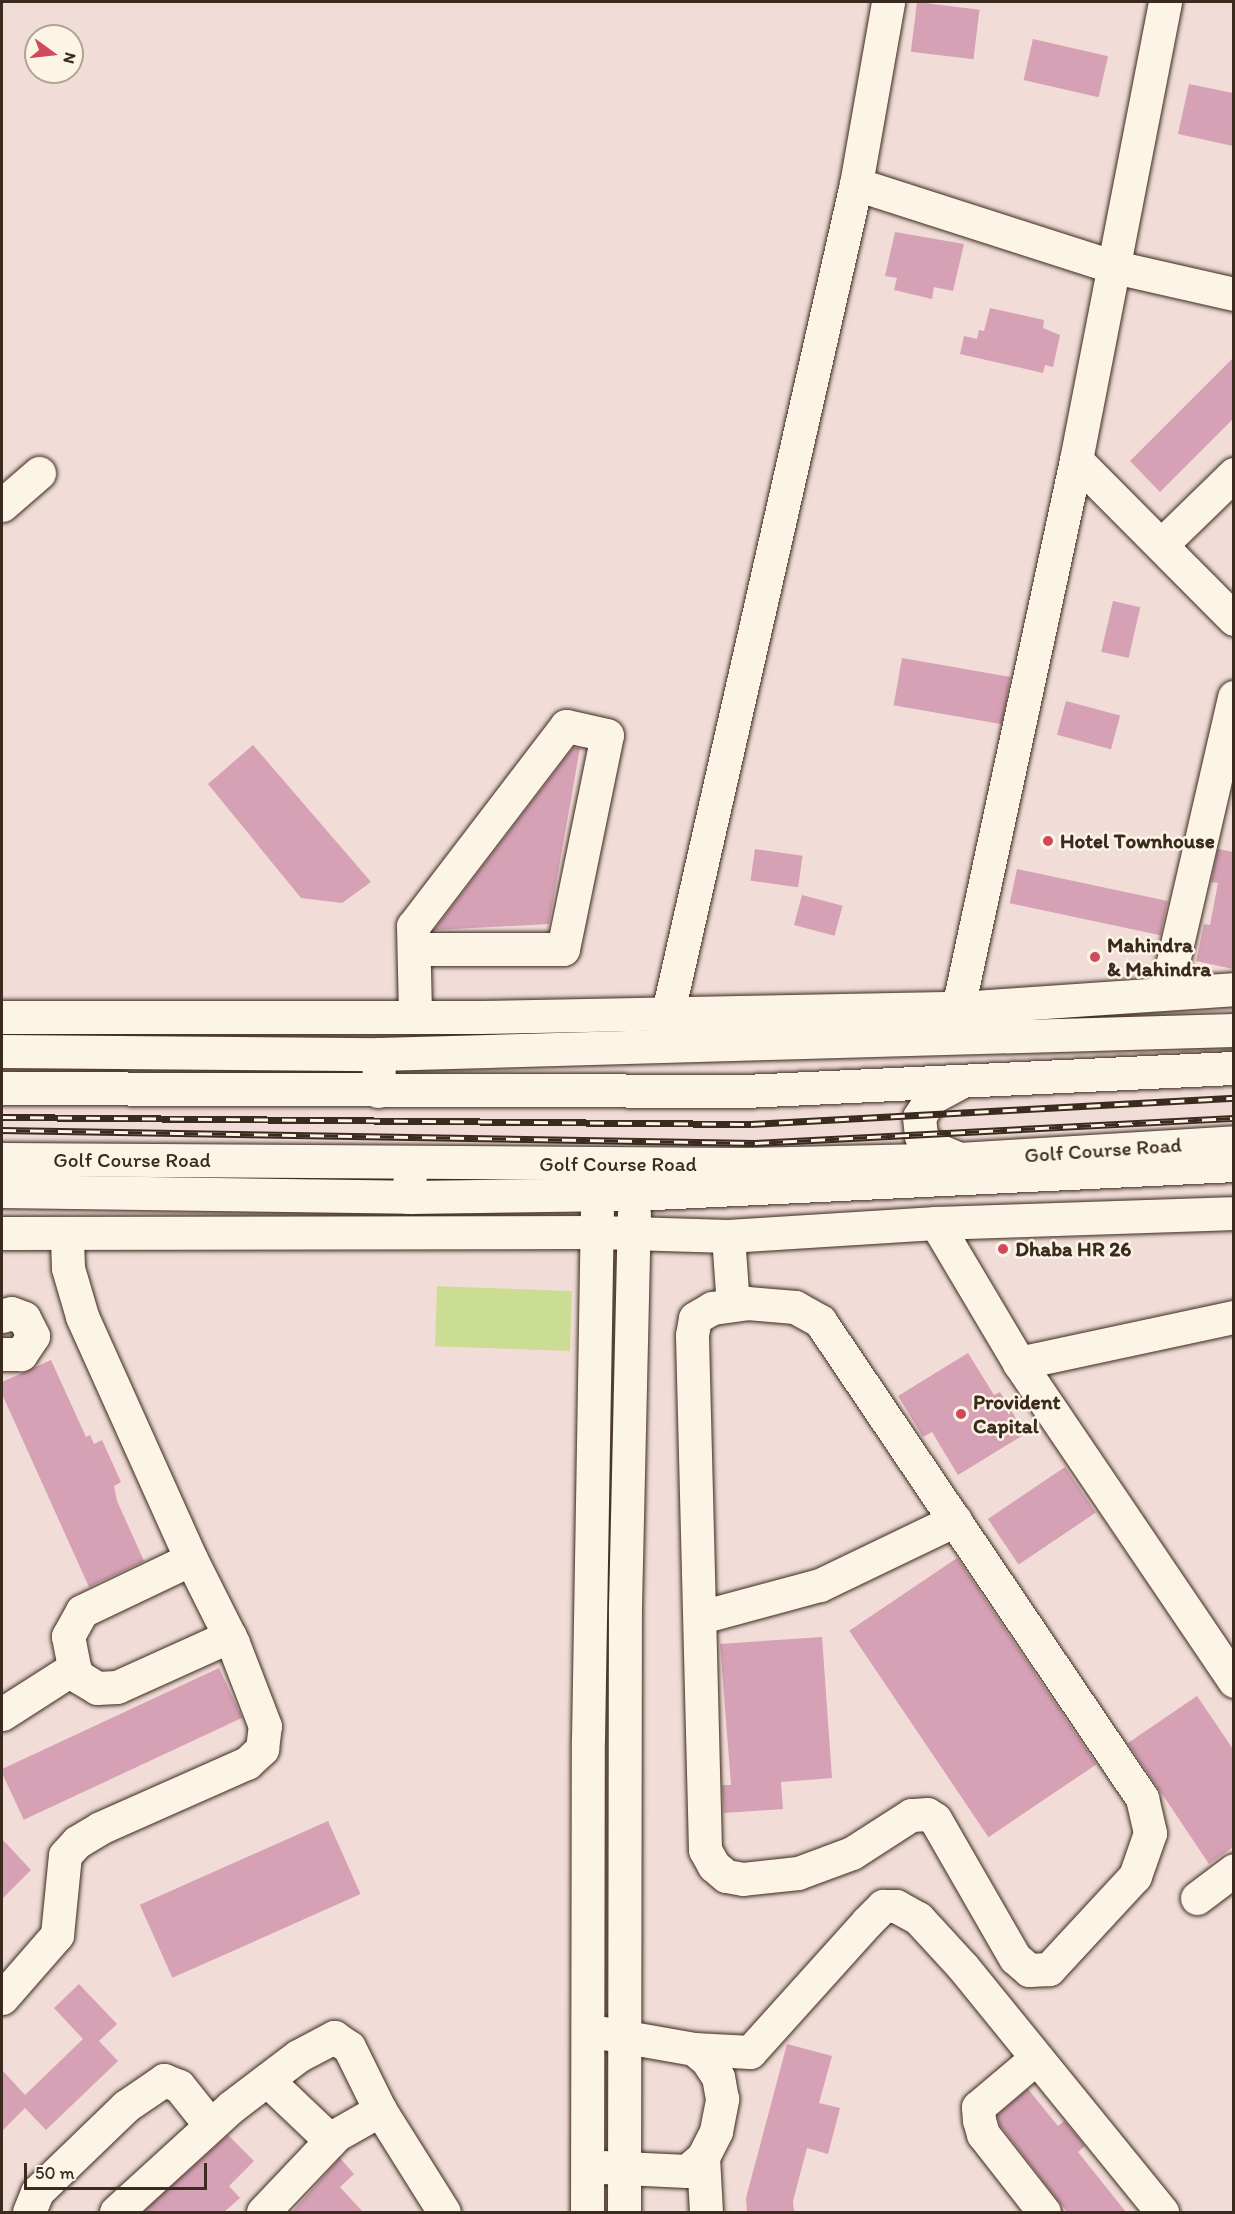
<!DOCTYPE html>
<style>
body{margin:0}
#map{position:relative;width:1235px;height:2214px;overflow:hidden;background:#f1dcd7;font-family:Itim,sans-serif}
div>[style]{position:absolute}
.green>*{inset:0;background:#cbdd92;transform-origin:0 0}
.building>*{inset:0;background:#d6a0b5;transform-origin:0 0}
.roads{filter:drop-shadow(0 0 2px #3b2a1e) drop-shadow(0 0 2px #3b2a1e)}
.minor>*{height:33px;margin:-16.5px;padding:0 16.5px;transform-origin:16.5px;border-radius:16.5px;background:#fcf5e5}
.major>*{height:33px;margin:-16.5px;padding:0 16.5px;transform-origin:16.5px;border-radius:16.5px;background:#fcf5e5}
.rail>*{height:7px;margin-top:-3.5px;transform-origin:0;background:repeating-linear-gradient(90deg,#fcf5e5 0 14px,#3b2a1e 0 28px);box-sizing:border-box;border-block:2px solid #3b2a1e}
.dots>*{width:16px;height:16px;translate:-50% -50%;box-sizing:border-box;border:3px solid #fcf5e5;border-radius:50%}
span{translate:-50% -50%;white-space:nowrap;text-align:center;line-height:1.15;-webkit-text-stroke:5px #fcf5e5;paint-order:stroke}
.poi-label{font-size:21px;color:#3b2a1e;font-weight:700}
.left{translate:0 -50%;text-align:left}
.street-label{font-size:21px;color:#3b2a1e}
.frame{position:absolute;inset:0;border:3px solid #3b2a1e;pointer-events:none}
.north{position:absolute;left:24px;top:24px;width:60px;height:60px;box-sizing:border-box;background:#fcf5e5;border:2px solid #afa495;border-radius:50%;rotate:105deg;font-size:16px;font-weight:700;line-height:24px;text-align:center;color:#3b2a1e}
.north::after{content:'';display:block;margin:auto;width:21px;height:27px;background:#d1495b;clip-path:polygon(50% 0,100% 100%,50% 72%,0 100%)}
.scale{position:absolute;left:24px;top:2163px;width:183px;height:27px;box-sizing:border-box;border:3px solid #3b2a1e;border-top:0;padding-left:8px;font-size:18px;line-height:21px;white-space:nowrap;color:#3b2a1e;-webkit-text-stroke:4px #fcf5e5;paint-order:stroke}
</style>
<div id="map">
<div class="green">
<div style="left:572px;top:1291px;width:60px;height:135px;rotate:92deg"></div>
</div>
<div class="building">
<div style="left:917px;top:2px;width:63px;height:50px;rotate:7deg"></div>
<div style="left:1033px;top:39px;width:77px;height:42px;rotate:13deg"></div>
<div style="clip-path:polygon(1189px 84px,1233px 93px,1233px 146px,1178px 134px)"></div>
<div style="clip-path:polygon(895px 232px,964px 244px,953px 291px,934px 287px,932px 299px,894px 290px,897px 278px,885px 276px)"></div>
<div style="clip-path:polygon(990px 308px,1044px 320px,1043px 328px,1060px 335px,1053px 367px,1045px 365px,1043px 373px,960px 354px,964px 336px,977px 339px,979px 330px,984px 331px)"></div>
<div style="clip-path:polygon(1233px 358px,1233px 419px,1160px 492px,1130px 461px)"></div>
<div style="left:1113px;top:601px;width:28px;height:52px;rotate:13deg"></div>
<div style="left:902px;top:658px;width:110px;height:48px;rotate:10deg"></div>
<div style="left:1066px;top:701px;width:56px;height:35px;rotate:15deg"></div>
<div style="clip-path:polygon(253px 745px,371px 882px,342px 903px,301px 898px,208px 784px)"></div>
<div style="clip-path:polygon(573px 748px,580px 748px,549px 924px,434px 930px)"></div>
<div style="left:755px;top:849px;width:48px;height:32px;rotate:8deg"></div>
<div style="clip-path:polygon(1218px 849px,1233px 852px,1233px 969px,1196px 961px,1204px 924px,1210px 925px,1218px 883px,1211px 882px)"></div>
<div style="left:1017px;top:869px;width:154px;height:35px;rotate:12deg"></div>
<div style="left:802px;top:895px;width:42px;height:31px;rotate:15deg"></div>
<div style="clip-path:polygon(968px 1353px,994px 1395px,1000px 1392px,1025px 1434px,958px 1475px,932px 1432px,923px 1437px,898px 1396px)"></div>
<div style="clip-path:polygon(51px 1360px,86px 1437px,90px 1435px,94px 1444px,102px 1440px,121px 1482px,114px 1486px,117px 1501px,144px 1561px,89px 1587px,2px 1394px,2px 1382px)"></div>
<div style="left:1065px;top:1467px;width:55px;height:93px;rotate:56deg"></div>
<div style="left:957px;top:1558px;width:249px;height:130px;rotate:56deg"></div>
<div style="clip-path:polygon(822px 1637px,832px 1778px,781px 1782px,783px 1809px,724px 1813px,722px 1785px,731px 1785px,720px 1644px)"></div>
<div style="left:219px;top:1668px;width:55px;height:241px;rotate:65deg"></div>
<div style="clip-path:polygon(1197px 1696px,1233px 1749px,1233px 1847px,1209px 1864px,1128px 1743px)"></div>
<div style="left:328px;top:1821px;width:80px;height:206px;rotate:66deg"></div>
<div style="clip-path:polygon(2px 1839px,31px 1870px,2px 1899px)"></div>
<div style="clip-path:polygon(79px 1984px,117px 2024px,99px 2041px,118px 2061px,46px 2130px,25px 2108px,2px 2131px,2px 2070px,25px 2095px,83px 2039px,54px 2008px)"></div>
<div style="clip-path:polygon(787px 2044px,832px 2056px,819px 2103px,840px 2108px,828px 2154px,807px 2148px,793px 2201px,794px 2212px,747px 2212px,746px 2198px)"></div>
<div style="clip-path:polygon(1028px 2089px,1058px 2126px,1064px 2121px,1085px 2146px,1078px 2152px,1126px 2212px,1067px 2212px,1000px 2125px,997px 2115px)"></div>
<div style="clip-path:polygon(228px 2135px,254px 2161px,229px 2186px,240px 2198px,224px 2212px,143px 2212px)"></div>
<div style="clip-path:polygon(340px 2158px,354px 2174px,340px 2187px,363px 2212px,292px 2212px)"></div>
</div>
<div class="roads">
<div class="minor">
<div style="left:856px;top:184px;width:272px;rotate:17.8deg"></div>
<div style="left:1115px;top:267px;width:122px;rotate:12.8deg"></div>
<div style="left:1076px;top:460px;width:224px;rotate:45.2deg"></div>
<div style="left:2px;top:505px;width:49px;rotate:-40.9deg"></div>
<div style="left:1161px;top:545px;width:102px;rotate:-44.2deg"></div>
<div style="left:414px;top:949px;width:149px"></div>
<div style="left:563px;top:949px;width:218px;rotate:-78.4deg"></div>
<div style="left:607px;top:735px;width:42px;rotate:-167.6deg"></div>
<div style="left:566px;top:726px;width:252px;rotate:127.4deg"></div>
<div style="left:413px;top:926px;width:91px;rotate:88.7deg"></div>
<div style="left:1166px;top:992px;width:303px;rotate:-77deg"></div>
<div style="left:958px;top:1008px;width:561px;rotate:-77.85deg"></div>
<div style="left:1076px;top:460px;width:467px;rotate:-79deg"></div>
<div style="left:2px;top:1017px;width:477px"></div>
<div style="left:479px;top:1017px;width:479px;rotate:-1.1deg"></div>
<div style="left:958px;top:1008px;width:277px;rotate:-3.9deg"></div>
<div style="left:663px;top:1034px;width:872px;rotate:-77.21deg"></div>
<div style="left:856px;top:184px;width:185px;rotate:-80deg"></div>
<div style="left:2px;top:1051px;width:377px;rotate:0.5deg"></div>
<div style="left:379px;top:1054px;width:855px;rotate:-1.61deg"></div>
<div style="left:2px;top:1191px;width:407px;rotate:0.8deg"></div>
<div style="left:409px;top:1197px;width:224px;rotate:-0.8deg"></div>
<div style="left:633px;top:1194px;width:602px;rotate:-2.76deg"></div>
<div style="left:936px;top:1223px;width:163px;rotate:59.3deg"></div>
<div style="left:1019px;top:1363px;width:384px;rotate:55.9deg"></div>
<div style="left:2px;top:1233px;width:596px;rotate:-0.1deg"></div>
<div style="left:598px;top:1232px;width:130px;rotate:1.8deg"></div>
<div style="left:728px;top:1236px;width:208px;rotate:-3.6deg"></div>
<div style="left:936px;top:1223px;width:298px;rotate:-1.9deg"></div>
<div style="left:728px;top:1236px;width:69px;rotate:85.9deg"></div>
<div style="left:747px;top:1303px;width:48px;rotate:4.8deg"></div>
<div style="left:795px;top:1307px;width:29px;rotate:29deg"></div>
<div style="left:820px;top:1321px;width:576px;rotate:55.98deg"></div>
<div style="left:1142px;top:1798px;width:36px;rotate:77deg"></div>
<div style="left:1150px;top:1833px;width:46px;rotate:109.2deg"></div>
<div style="left:1135px;top:1876px;width:127px;rotate:132.8deg"></div>
<div style="left:1049px;top:1969px;width:20px;rotate:177deg"></div>
<div style="left:1029px;top:1970px;width:18px;rotate:-139deg"></div>
<div style="left:1015px;top:1958px;width:160px;rotate:-119.9deg"></div>
<div style="left:935px;top:1819px;width:9px;rotate:-148deg"></div>
<div style="left:927px;top:1814px;width:16px;rotate:176deg"></div>
<div style="left:911px;top:1815px;width:70px;rotate:147.2deg"></div>
<div style="left:852px;top:1853px;width:58px;rotate:159.7deg"></div>
<div style="left:798px;top:1873px;width:55px;rotate:173.8deg"></div>
<div style="left:743px;top:1879px;width:17px;rotate:-170deg"></div>
<div style="left:726px;top:1876px;width:16px;rotate:-140deg"></div>
<div style="left:714px;top:1866px;width:18px;rotate:-119deg"></div>
<div style="left:705px;top:1850px;width:515px;rotate:-91.45deg"></div>
<div style="left:692px;top:1335px;width:17px;rotate:-80deg"></div>
<div style="left:695px;top:1318px;width:20px;rotate:-30deg"></div>
<div style="left:712px;top:1308px;width:35px;rotate:-8deg"></div>
<div style="left:2px;top:1316px;width:9px;rotate:-18deg"></div>
<div style="left:11px;top:1313px;width:14px;rotate:21deg"></div>
<div style="left:24px;top:1318px;width:20px;rotate:63deg"></div>
<div style="left:33px;top:1336px;width:22px;rotate:124deg"></div>
<div style="left:21px;top:1354px;width:19px;rotate:180deg"></div>
<div style="left:1019px;top:1363px;width:220px;rotate:-12.1deg"></div>
<div style="left:191px;top:1559px;width:121px;rotate:154.5deg"></div>
<div style="left:82px;top:1611px;width:29px;rotate:119deg"></div>
<div style="left:68px;top:1636px;width:33px;rotate:79deg"></div>
<div style="left:74px;top:1668px;width:10px;rotate:61deg"></div>
<div style="left:79px;top:1677px;width:21px;rotate:31deg"></div>
<div style="left:97px;top:1688px;width:20px;rotate:-3deg"></div>
<div style="left:117px;top:1687px;width:124px;rotate:-24.3deg"></div>
<div style="left:701px;top:1617px;width:123px;rotate:-15.1deg"></div>
<div style="left:820px;top:1585px;width:150px;rotate:-25.7deg"></div>
<div style="left:2px;top:1714px;width:85px;rotate:-32.6deg"></div>
<div style="left:1197px;top:1898px;width:46px;rotate:-37.1deg"></div>
<div style="left:2px;top:1998px;width:84px;rotate:-48.9deg"></div>
<div style="left:57px;top:1935px;width:80px;rotate:-84.3deg"></div>
<div style="left:65px;top:1855px;width:18px;rotate:-47deg"></div>
<div style="left:77px;top:1842px;width:27px;rotate:-31deg"></div>
<div style="left:100px;top:1828px;width:161px;rotate:-23.9deg"></div>
<div style="left:247px;top:1763px;width:21px;rotate:-43deg"></div>
<div style="left:262px;top:1749px;width:23px;rotate:-83deg"></div>
<div style="left:265px;top:1726px;width:89px;rotate:-111.1deg"></div>
<div style="left:233px;top:1643px;width:94px;rotate:-116.6deg"></div>
<div style="left:191px;top:1559px;width:266px;rotate:-114.2deg"></div>
<div style="left:82px;top:1316px;width:50px;rotate:-106.3deg"></div>
<div style="left:68px;top:1268px;width:34px;rotate:-92deg"></div>
<div style="left:694px;top:2049px;width:56px;rotate:3.1deg"></div>
<div style="left:750px;top:2052px;width:175px;rotate:-48deg"></div>
<div style="left:867px;top:1922px;width:23px;rotate:-45deg"></div>
<div style="left:883px;top:1906px;width:13px"></div>
<div style="left:896px;top:1906px;width:25px;rotate:29deg"></div>
<div style="left:918px;top:1918px;width:67px;rotate:47.4deg"></div>
<div style="left:963px;top:1967px;width:316px;rotate:50.9deg"></div>
<div style="left:1036px;top:2058px;width:76px;rotate:139.8deg"></div>
<div style="left:978px;top:2107px;width:13px;rotate:86deg"></div>
<div style="left:979px;top:2120px;width:15px;rotate:74deg"></div>
<div style="left:983px;top:2134px;width:99px;rotate:52deg"></div>
<div style="left:267px;top:2080px;width:88px;rotate:43.6deg"></div>
<div style="left:703px;top:2157px;width:55px;rotate:86.9deg"></div>
<div style="left:602px;top:2167px;width:85px;rotate:2.7deg"></div>
<div style="left:687px;top:2171px;width:21px;rotate:-41deg"></div>
<div style="left:703px;top:2157px;width:29px;rotate:-63deg"></div>
<div style="left:716px;top:2131px;width:33px;rotate:-79deg"></div>
<div style="left:722px;top:2099px;width:22px;rotate:-100deg"></div>
<div style="left:718px;top:2077px;width:20px;rotate:-123deg"></div>
<div style="left:707px;top:2060px;width:17px;rotate:-140deg"></div>
<div style="left:694px;top:2049px;width:92px;rotate:-170deg"></div>
<div style="left:29px;top:2212px;width:22px;rotate:-68deg"></div>
<div style="left:37px;top:2192px;width:124px;rotate:-44deg"></div>
<div style="left:126px;top:2106px;width:46px;rotate:-34.4deg"></div>
<div style="left:164px;top:2080px;width:16px;rotate:22deg"></div>
<div style="left:179px;top:2086px;width:50px;rotate:51.5deg"></div>
<div style="left:116px;top:2212px;width:156px;rotate:-42.4deg"></div>
<div style="left:231px;top:2107px;width:84px;rotate:-37.3deg"></div>
<div style="left:298px;top:2056px;width:41px;rotate:-27.8deg"></div>
<div style="left:334px;top:2037px;width:18px;rotate:34deg"></div>
<div style="left:349px;top:2047px;width:70px;rotate:63.8deg"></div>
<div style="left:380px;top:2110px;width:120px;rotate:57.9deg"></div>
<div style="left:263px;top:2212px;width:106px;rotate:-46.5deg"></div>
<div style="left:336px;top:2135px;width:51px;rotate:-29.6deg"></div>
<div style="left:587px;top:2212px;width:473px;rotate:-89.9deg"></div>
<div style="left:588px;top:1739px;width:530px;rotate:-89.03deg"></div>
<div style="left:624px;top:2212px;width:606px;rotate:-89.91deg"></div>
<div style="left:625px;top:1606px;width:393px;rotate:-88.7deg"></div>
</div>
<div class="major">
<div style="left:957px;top:1084px;width:30px;rotate:152deg"></div>
<div style="left:931px;top:1098px;width:22px;rotate:122deg"></div>
<div style="left:919px;top:1117px;width:19px;rotate:84deg"></div>
<div style="left:921px;top:1136px;width:15px;rotate:48deg"></div>
<div style="left:931px;top:1147px;width:30px;rotate:23deg"></div>
<div style="left:2px;top:1088px;width:743px;rotate:0.23deg"></div>
<div style="left:745px;top:1091px;width:490px;rotate:-2.7deg"></div>
<div style="left:378px;top:1091px;width:37px;rotate:-88deg"></div>
<div style="left:2px;top:1159px;width:744px;rotate:0.39deg"></div>
<div style="left:746px;top:1164px;width:213px;rotate:-1.3deg"></div>
<div style="left:959px;top:1159px;width:276px;rotate:-3.5deg"></div>
<div style="left:409px;top:1197px;width:34px;rotate:-88deg"></div>
</div>
</div>
<div class="rail">
<div style="left:2px;top:1117px;width:749px;rotate:0.54deg"></div>
<div style="left:751px;top:1124px;width:484px;rotate:-3.1deg"></div>
<div style="left:2px;top:1130px;width:753px;rotate:0.99deg"></div>
<div style="left:755px;top:1143px;width:480px;rotate:-3deg"></div>
</div>
<div class="dots">
<div style="left:1048px;top:841px;background:#d1495b"></div>
<div style="left:1095px;top:957px;background:#d1495b"></div>
<div style="left:1003px;top:1249px;background:#d1495b"></div>
<div style="left:961px;top:1414px;background:#d1495b"></div>
</div>
<div class="poi-label">
<span class="left" style="left:1060px;top:841px">Hotel Townhouse</span>
<span class="left" style="left:1107px;top:957px">Mahindra<br>&amp; Mahindra</span>
<span class="left" style="left:1015px;top:1249px">Dhaba HR 26</span>
<span class="left" style="left:973px;top:1414px">Provident<br>Capital</span>
</div>
<div class="street-label">
<span style="left:1103px;top:1150px;rotate:-4deg">Golf Course Road</span>
<span style="left:132px;top:1160px">Golf Course Road</span>
<span style="left:618px;top:1164px">Golf Course Road</span>
</div>
<div class="frame"></div>
<div class="north">N</div>
<div class="scale">50 m</div>
</div>
